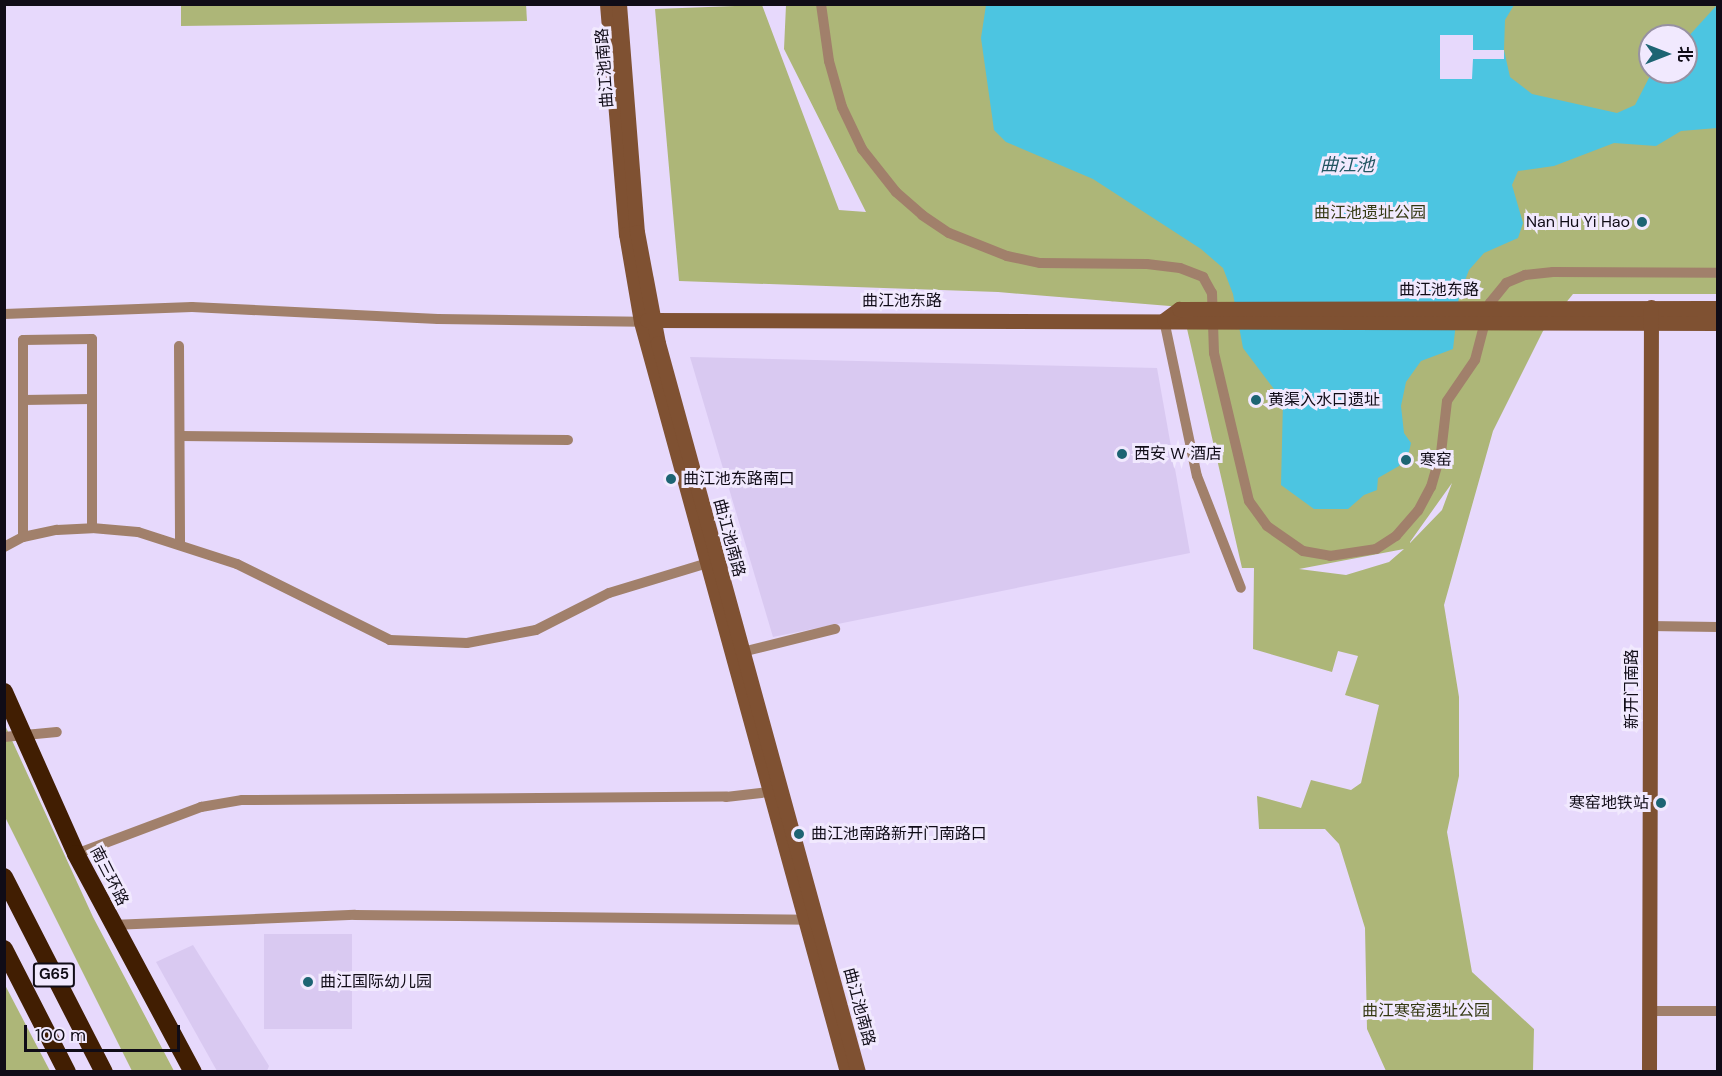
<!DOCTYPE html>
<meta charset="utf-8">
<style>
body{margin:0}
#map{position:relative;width:1722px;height:1076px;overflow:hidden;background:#e7d9fc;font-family:"DM Sans","Noto Sans SC",sans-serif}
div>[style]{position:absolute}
.built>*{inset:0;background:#d9c9f1;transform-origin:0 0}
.green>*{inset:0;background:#adb678}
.water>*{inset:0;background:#4cc5e1}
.pier>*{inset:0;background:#e7d9fc}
.street>*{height:10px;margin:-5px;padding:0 5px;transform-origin:5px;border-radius:5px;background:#a1806b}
.secondary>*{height:15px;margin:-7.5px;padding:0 7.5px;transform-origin:7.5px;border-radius:7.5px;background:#7f5132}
.highway>*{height:18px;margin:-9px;padding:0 9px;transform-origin:9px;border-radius:9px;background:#411e02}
.dots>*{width:16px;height:16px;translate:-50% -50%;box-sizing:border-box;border:3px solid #f1e9fe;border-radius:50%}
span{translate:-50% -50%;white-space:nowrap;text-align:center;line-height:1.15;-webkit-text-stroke:6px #f1e9fe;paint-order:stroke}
.shield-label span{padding:2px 4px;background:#f1e9fe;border:2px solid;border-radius:4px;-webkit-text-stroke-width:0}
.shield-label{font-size:15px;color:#100c17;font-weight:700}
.street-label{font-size:16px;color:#100c17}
.park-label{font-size:16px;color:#343812}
.poi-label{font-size:16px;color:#100c17}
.right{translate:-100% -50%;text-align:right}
.left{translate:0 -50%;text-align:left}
.water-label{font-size:18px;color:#235561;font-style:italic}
.frame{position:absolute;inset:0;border:6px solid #100c17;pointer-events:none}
.north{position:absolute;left:1638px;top:24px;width:60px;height:60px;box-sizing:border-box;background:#f1e9fe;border:2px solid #9791a2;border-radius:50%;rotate:90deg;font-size:16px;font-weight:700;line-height:24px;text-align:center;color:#100c17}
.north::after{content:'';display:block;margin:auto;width:21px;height:27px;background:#1d6473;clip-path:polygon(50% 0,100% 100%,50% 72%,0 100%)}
.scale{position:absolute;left:24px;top:1025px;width:156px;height:27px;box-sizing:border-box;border:3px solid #100c17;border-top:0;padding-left:8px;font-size:18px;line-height:21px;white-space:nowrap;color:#100c17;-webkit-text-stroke:4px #f1e9fe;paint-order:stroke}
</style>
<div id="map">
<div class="built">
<div style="clip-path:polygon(690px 357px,1157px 368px,1190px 553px,773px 637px)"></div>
<div style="left:264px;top:934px;width:88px;height:95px"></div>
<div style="clip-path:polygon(193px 945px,269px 1066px,267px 1071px,217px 1071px,156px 962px)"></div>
</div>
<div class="green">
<div style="clip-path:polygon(526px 4px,527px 21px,181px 26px,181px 5px)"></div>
<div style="clip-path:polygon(evenodd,762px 5px,839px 210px,866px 212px,784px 49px,786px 5px,1717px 5px,1717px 294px,1573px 294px,1543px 331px,1493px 431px,1444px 605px,1459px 697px,1459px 776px,1447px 832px,1472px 972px,1534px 1029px,1533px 1071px,1386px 1071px,1367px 1029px,1365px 928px,1339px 844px,1325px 829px,1259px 829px,1257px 796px,1301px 808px,1311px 780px,1351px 790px,1361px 783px,1379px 705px,1345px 695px,1358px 656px,1338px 651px,1332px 672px,1253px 649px,1254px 568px,1242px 568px,1182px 307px,998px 292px,679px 281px,655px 9px,762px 5px,1650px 36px,1686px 36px,1686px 72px,1650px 72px,1650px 36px,762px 5px,1452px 483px,1442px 510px,1410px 543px,1410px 542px,1452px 483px,762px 5px,1404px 549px,1389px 562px,1346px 575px,1299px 569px,1404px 549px)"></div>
<div style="clip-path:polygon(4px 723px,93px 917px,174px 1071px,132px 1071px,5px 817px)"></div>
<div style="clip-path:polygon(4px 985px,5px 985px,50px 1071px,5px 1071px)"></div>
</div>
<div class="water">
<div style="clip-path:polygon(986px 5px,1514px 5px,1505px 20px,1504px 50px,1510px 77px,1532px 94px,1617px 113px,1635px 105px,1652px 72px,1686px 72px,1686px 39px,1717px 5px,1717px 128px,1681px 131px,1656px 146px,1614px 143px,1554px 166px,1518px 171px,1512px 185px,1523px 223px,1518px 238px,1484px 253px,1469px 270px,1459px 296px,1453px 349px,1421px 361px,1406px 382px,1401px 406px,1404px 433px,1411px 443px,1409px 452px,1399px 466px,1378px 478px,1377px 490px,1364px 495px,1348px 509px,1314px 509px,1281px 485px,1283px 401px,1243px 348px,1233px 294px,1223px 268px,1201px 249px,1093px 179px,1006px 142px,994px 130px,981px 38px)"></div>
</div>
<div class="pier">
<div style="clip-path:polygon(1440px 35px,1473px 35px,1473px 50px,1504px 50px,1504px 59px,1473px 59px,1472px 79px,1440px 79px)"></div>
</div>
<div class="street">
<div style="left:821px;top:4px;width:58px;rotate:82deg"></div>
<div style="left:829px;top:61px;width:48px;rotate:74.2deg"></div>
<div style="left:842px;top:107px;width:47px;rotate:64.5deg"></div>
<div style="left:862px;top:149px;width:55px;rotate:51.7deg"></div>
<div style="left:896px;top:192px;width:35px;rotate:41deg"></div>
<div style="left:922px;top:215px;width:32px;rotate:34deg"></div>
<div style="left:949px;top:233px;width:62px;rotate:21.6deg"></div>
<div style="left:1007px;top:256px;width:34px;rotate:12deg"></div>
<div style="left:1040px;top:263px;width:107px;rotate:0.5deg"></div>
<div style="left:1147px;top:264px;width:33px;rotate:7deg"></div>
<div style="left:1180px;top:268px;width:25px;rotate:21deg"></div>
<div style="left:1203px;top:277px;width:18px;rotate:61deg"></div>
<div style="left:1212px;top:293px;width:60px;rotate:88.1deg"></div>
<div style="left:1214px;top:353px;width:152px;rotate:76.7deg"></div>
<div style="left:1249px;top:501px;width:31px;rotate:54deg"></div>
<div style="left:1267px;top:526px;width:44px;rotate:34.8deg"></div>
<div style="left:1303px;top:551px;width:27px;rotate:10deg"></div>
<div style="left:1330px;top:556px;width:47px;rotate:-8.7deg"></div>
<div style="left:1376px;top:549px;width:24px;rotate:-33deg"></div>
<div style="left:1396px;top:536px;width:33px;rotate:-49deg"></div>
<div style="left:1418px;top:511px;width:27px;rotate:-62deg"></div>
<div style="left:1431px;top:487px;width:35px;rotate:-74deg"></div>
<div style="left:1441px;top:453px;width:52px;rotate:-83.4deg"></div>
<div style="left:1447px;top:401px;width:50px;rotate:-55.7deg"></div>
<div style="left:1475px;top:360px;width:59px;rotate:-75.3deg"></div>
<div style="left:1490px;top:303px;width:26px;rotate:-51deg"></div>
<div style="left:1506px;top:283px;width:21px;rotate:-23deg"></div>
<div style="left:1525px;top:275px;width:28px;rotate:-6deg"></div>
<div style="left:1553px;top:272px;width:165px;rotate:0.3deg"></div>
<div style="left:4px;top:314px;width:188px;rotate:-2.1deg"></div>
<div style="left:192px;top:307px;width:246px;rotate:2.8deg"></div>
<div style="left:438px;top:319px;width:203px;rotate:0.8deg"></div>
<div style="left:1164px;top:320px;width:159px;rotate:78.1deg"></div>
<div style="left:1197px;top:476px;width:120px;rotate:68.6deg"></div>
<div style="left:179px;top:346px;width:199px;rotate:89.7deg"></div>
<div style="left:23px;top:400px;width:69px;rotate:-0.8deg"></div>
<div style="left:181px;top:436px;width:387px;rotate:0.6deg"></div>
<div style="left:23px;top:537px;width:197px;rotate:-90deg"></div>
<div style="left:23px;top:340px;width:69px;rotate:-0.8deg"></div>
<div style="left:92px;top:339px;width:189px;rotate:90deg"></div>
<div style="left:4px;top:547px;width:21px;rotate:-28deg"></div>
<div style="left:23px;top:537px;width:35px;rotate:-12deg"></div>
<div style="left:57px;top:530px;width:35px;rotate:-3deg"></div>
<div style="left:92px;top:528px;width:46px;rotate:5deg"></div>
<div style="left:138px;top:532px;width:104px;rotate:17.9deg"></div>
<div style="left:237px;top:564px;width:171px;rotate:26.4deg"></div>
<div style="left:390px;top:640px;width:77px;rotate:2.2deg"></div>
<div style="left:467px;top:643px;width:70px;rotate:-10.7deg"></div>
<div style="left:536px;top:630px;width:82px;rotate:-26.9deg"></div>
<div style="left:609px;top:593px;width:110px;rotate:-16.9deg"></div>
<div style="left:1650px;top:626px;width:68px;rotate:0.8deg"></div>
<div style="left:742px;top:652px;width:96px;rotate:-13.9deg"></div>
<div style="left:4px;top:737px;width:53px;rotate:-5.4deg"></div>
<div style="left:76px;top:854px;width:134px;rotate:-20.6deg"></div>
<div style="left:201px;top:807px;width:42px;rotate:-9.7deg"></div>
<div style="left:242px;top:800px;width:484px;rotate:-0.4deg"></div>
<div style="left:726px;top:797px;width:43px;rotate:-6.6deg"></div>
<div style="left:112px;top:925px;width:243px;rotate:-2.4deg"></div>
<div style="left:355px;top:915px;width:455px;rotate:0.6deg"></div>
<div style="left:1649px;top:1011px;width:69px"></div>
</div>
<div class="secondary">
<div style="left:607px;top:4px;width:231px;rotate:85.3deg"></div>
<div style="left:626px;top:234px;width:89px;rotate:80.3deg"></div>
<div style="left:641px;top:322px;width:778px;rotate:74.64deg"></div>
<div style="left:619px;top:4px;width:229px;rotate:85.5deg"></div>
<div style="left:637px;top:232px;width:113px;rotate:79.3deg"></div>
<div style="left:658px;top:343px;width:756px;rotate:74.66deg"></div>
<div style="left:647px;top:320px;width:1071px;rotate:0.16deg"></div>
<div style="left:1164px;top:320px;width:19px;rotate:-36deg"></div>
<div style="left:1179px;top:309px;width:539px;rotate:-0.11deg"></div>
<div style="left:1649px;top:1072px;width:765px;rotate:-89.85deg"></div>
</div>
<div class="highway">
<div style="left:4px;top:692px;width:177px;rotate:66deg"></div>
<div style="left:76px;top:854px;width:247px;rotate:61.8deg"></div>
<div style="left:4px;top:877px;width:219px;rotate:62.9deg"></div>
<div style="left:4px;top:949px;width:138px;rotate:62.9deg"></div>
</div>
<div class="dots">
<div style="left:1642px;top:222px;background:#1d6473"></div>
<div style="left:1256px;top:400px;background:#1d6473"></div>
<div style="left:1122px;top:454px;background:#1d6473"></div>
<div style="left:1406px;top:460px;background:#1d6473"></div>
<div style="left:671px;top:479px;background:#1d6473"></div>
<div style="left:1661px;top:803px;background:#1d6473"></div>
<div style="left:799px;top:834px;background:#1d6473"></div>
<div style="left:308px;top:982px;background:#1d6473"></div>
</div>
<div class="shield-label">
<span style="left:54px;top:975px">G65</span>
</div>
<div class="street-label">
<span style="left:605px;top:68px;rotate:-94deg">曲江池南路</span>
<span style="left:1439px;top:290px">曲江池东路</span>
<span style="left:902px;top:301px">曲江池东路</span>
<span style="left:729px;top:538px;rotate:75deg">曲江池南路</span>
<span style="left:1632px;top:689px;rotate:-90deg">新开门南路</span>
<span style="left:109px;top:876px;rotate:63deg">南三环路</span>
<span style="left:859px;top:1007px;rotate:75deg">曲江池南路</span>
</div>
<div class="park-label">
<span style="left:1370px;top:213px">曲江池遗址公园</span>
<span style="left:1426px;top:1011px">曲江寒窑遗址公园</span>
</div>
<div class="poi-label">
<span class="right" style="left:1630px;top:222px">Nan Hu Yi Hao</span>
<span class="left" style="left:1268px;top:400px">黄渠入水口遗址</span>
<span class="left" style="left:1134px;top:454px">西安 W 酒店</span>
<span class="left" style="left:1420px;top:460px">寒窑</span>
<span class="left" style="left:683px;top:479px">曲江池东路南口</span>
<span class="right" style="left:1649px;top:803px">寒窑地铁站</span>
<span class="left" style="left:811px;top:834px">曲江池南路新开门南路口</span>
<span class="left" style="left:320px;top:982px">曲江国际幼儿园</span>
</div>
<div class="water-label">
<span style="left:1347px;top:165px">曲江池</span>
</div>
<div class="frame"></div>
<div class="north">北</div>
<div class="scale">100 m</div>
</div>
